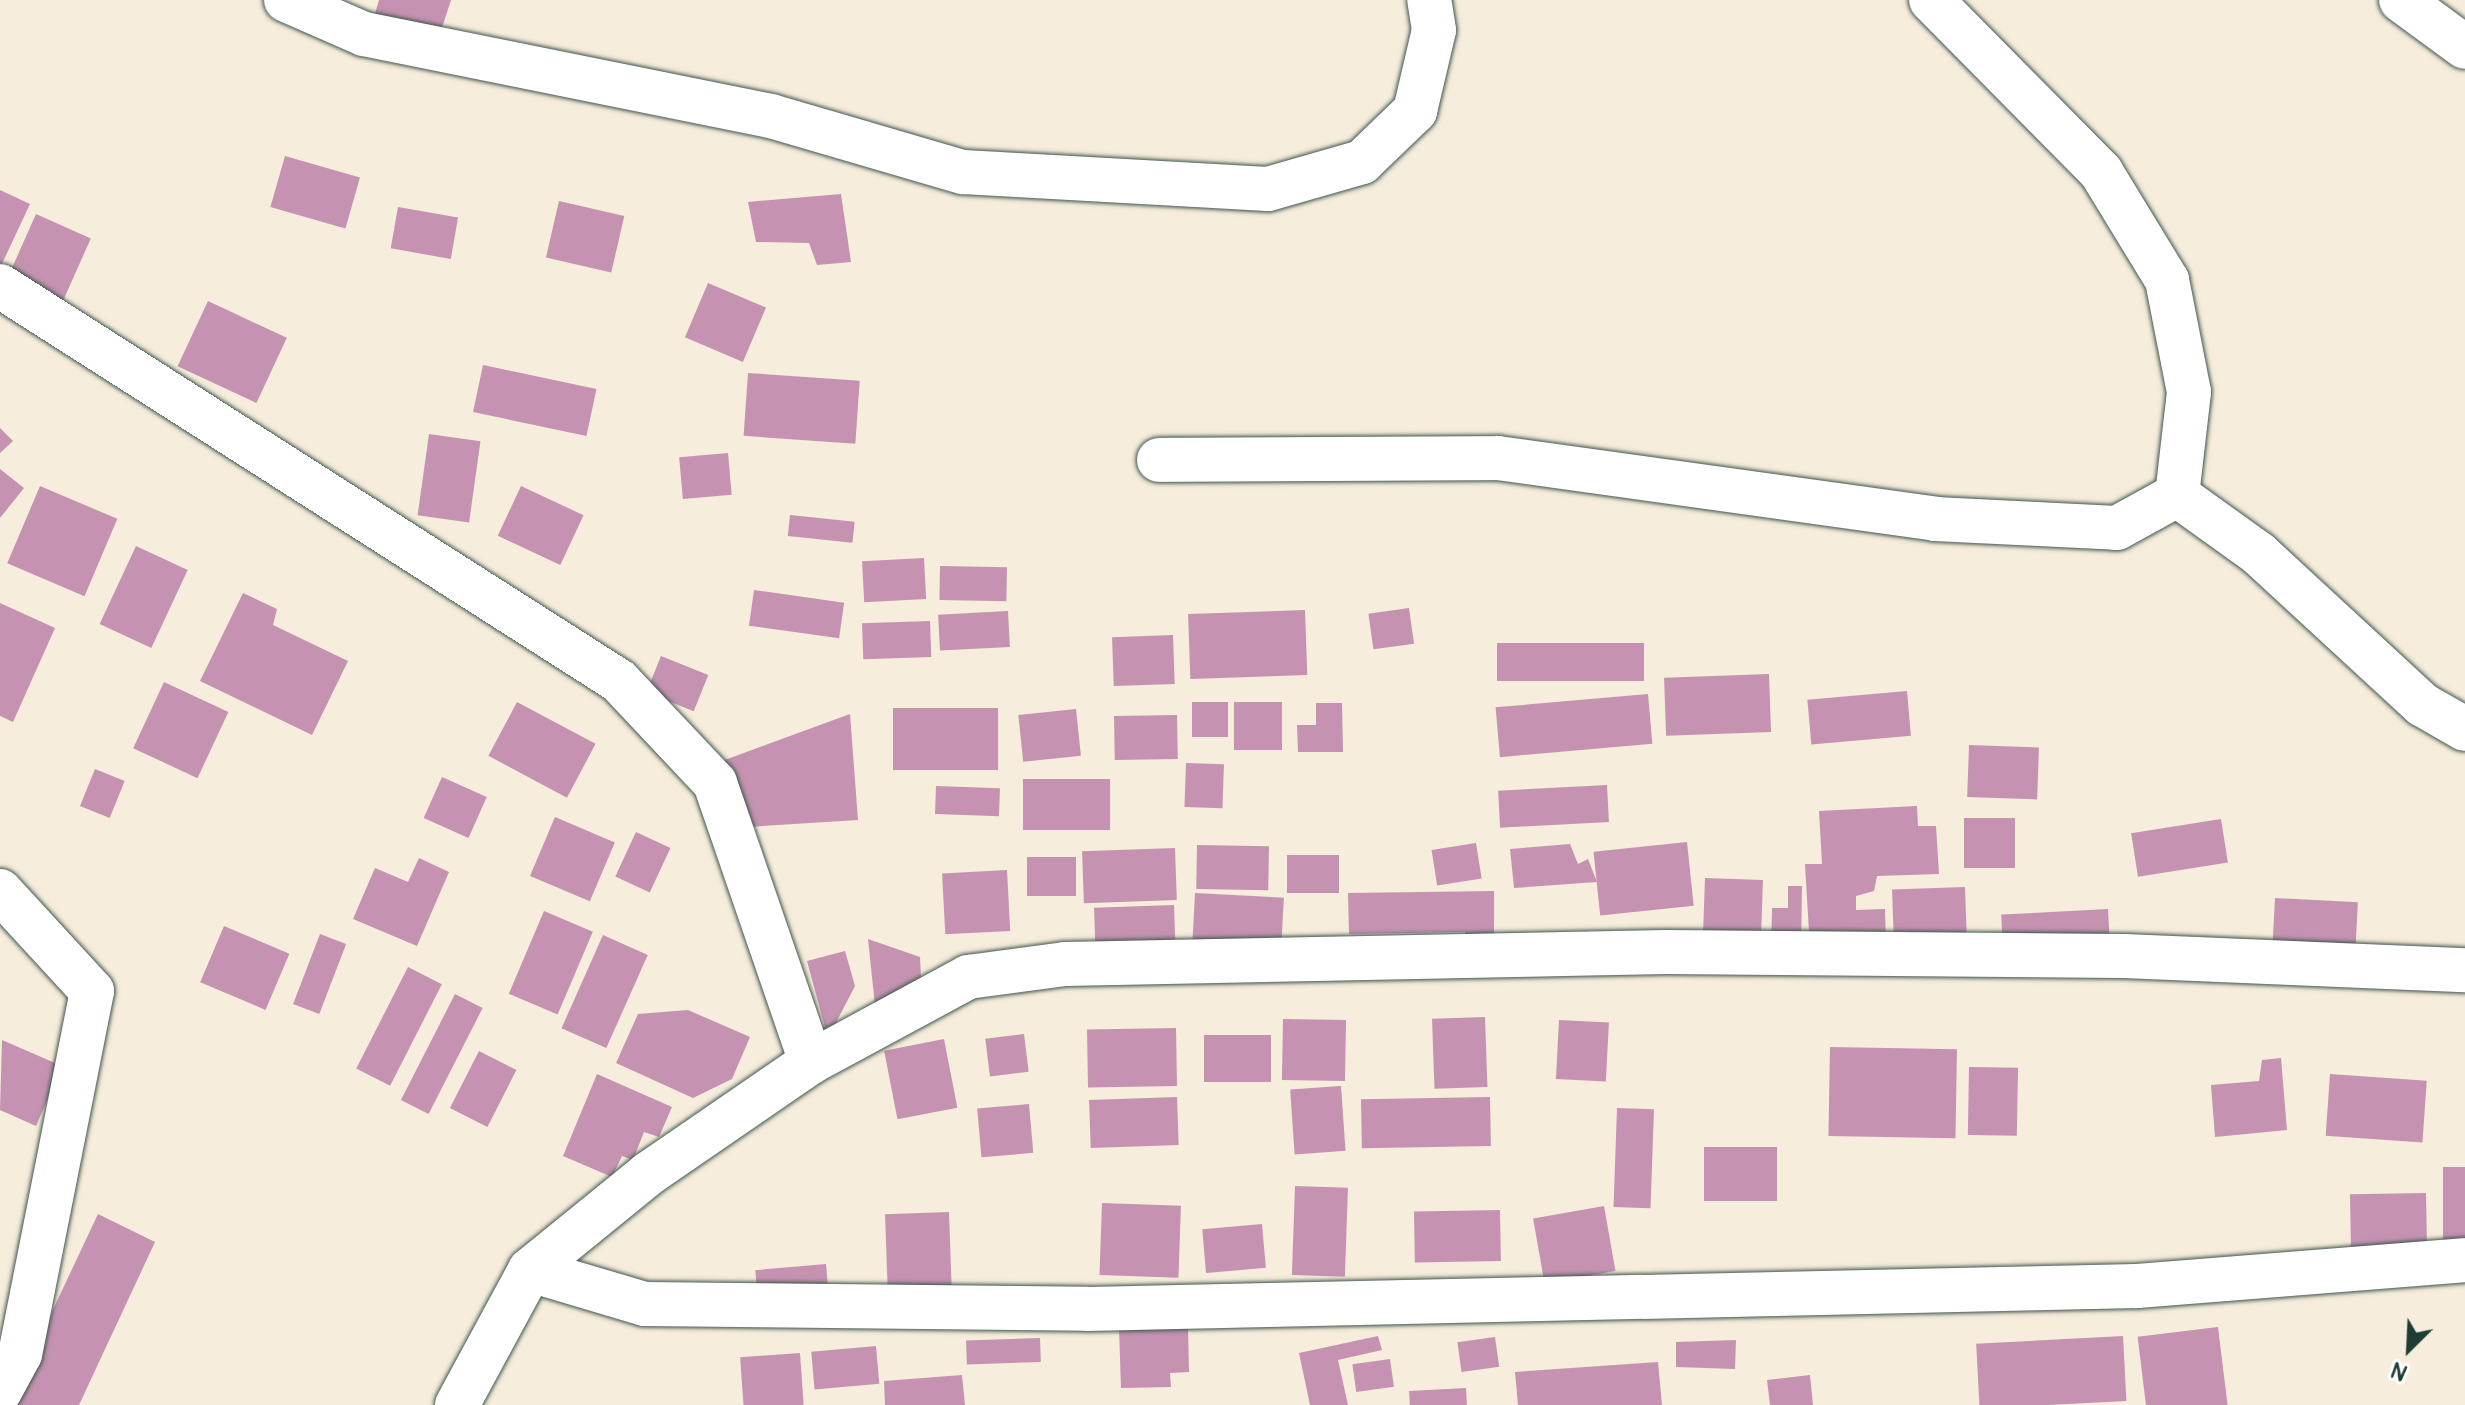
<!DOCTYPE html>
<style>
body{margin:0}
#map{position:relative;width:2465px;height:1405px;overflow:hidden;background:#f6eddc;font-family:Pangolin,sans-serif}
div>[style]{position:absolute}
.building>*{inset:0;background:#c593b1;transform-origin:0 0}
.roads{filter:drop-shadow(0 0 2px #3f574d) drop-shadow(0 0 2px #3f574d)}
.minor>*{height:44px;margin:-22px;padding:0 22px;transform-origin:22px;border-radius:22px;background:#fff}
span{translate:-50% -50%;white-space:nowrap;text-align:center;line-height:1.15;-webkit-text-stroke:6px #fff;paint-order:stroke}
.north{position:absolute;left:2369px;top:1309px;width:80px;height:80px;-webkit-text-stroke:6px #fff;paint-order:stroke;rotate:204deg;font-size:22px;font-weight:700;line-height:32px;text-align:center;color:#1f3d34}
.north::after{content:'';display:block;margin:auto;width:28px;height:36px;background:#1f3d34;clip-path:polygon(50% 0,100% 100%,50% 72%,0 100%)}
</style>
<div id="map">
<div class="building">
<div style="clip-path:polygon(379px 0,451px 0,439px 37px,374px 17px)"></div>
<div style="left:285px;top:156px;width:78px;height:53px;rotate:16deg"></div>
<div style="clip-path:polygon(0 190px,30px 204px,0 268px)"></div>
<div style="clip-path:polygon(841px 194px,851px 262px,817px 265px,809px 243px,756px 242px,748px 202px)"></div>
<div style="left:559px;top:201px;width:67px;height:58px;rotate:13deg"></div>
<div style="left:398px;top:207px;width:61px;height:42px;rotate:10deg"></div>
<div style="left:36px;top:214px;width:60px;height:81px;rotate:24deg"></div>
<div style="left:708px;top:283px;width:63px;height:59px;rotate:23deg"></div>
<div style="left:208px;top:301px;width:87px;height:72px;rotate:25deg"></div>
<div style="left:483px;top:365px;width:116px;height:48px;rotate:12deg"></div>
<div style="left:748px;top:373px;width:112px;height:63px;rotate:4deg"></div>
<div style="clip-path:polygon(0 428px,13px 441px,0 453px)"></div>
<div style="left:429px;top:434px;width:52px;height:82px;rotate:8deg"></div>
<div style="left:728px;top:453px;width:42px;height:49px;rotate:85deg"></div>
<div style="clip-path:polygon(0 469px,24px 488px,0 518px)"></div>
<div style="left:40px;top:486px;width:84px;height:84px;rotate:23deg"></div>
<div style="left:521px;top:486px;width:69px;height:55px;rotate:25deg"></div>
<div style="left:790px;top:515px;width:65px;height:21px;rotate:6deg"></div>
<div style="left:136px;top:546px;width:57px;height:86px;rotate:25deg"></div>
<div style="left:924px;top:558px;width:41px;height:62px;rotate:87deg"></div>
<div style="left:940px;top:566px;width:67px;height:34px;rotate:1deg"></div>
<div style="left:754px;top:590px;width:91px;height:36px;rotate:8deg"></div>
<div style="clip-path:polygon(243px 593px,277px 609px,273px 625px,348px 661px,312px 735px,200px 681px)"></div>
<div style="clip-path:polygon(0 603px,55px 628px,13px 722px,0 716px)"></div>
<div style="left:1409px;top:608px;width:36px;height:41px;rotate:82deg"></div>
<div style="left:1305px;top:610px;width:65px;height:117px;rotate:88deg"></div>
<div style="left:1008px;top:611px;width:36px;height:70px;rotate:87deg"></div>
<div style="left:930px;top:621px;width:36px;height:68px;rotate:88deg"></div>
<div style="left:1173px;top:635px;width:49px;height:61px;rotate:88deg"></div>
<div style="left:1644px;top:643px;width:38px;height:147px;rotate:90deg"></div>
<div style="left:661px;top:656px;width:51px;height:39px;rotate:22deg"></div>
<div style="left:1769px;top:674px;width:58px;height:105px;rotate:88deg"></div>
<div style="left:164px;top:682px;width:71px;height:73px;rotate:25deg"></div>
<div style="left:1907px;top:691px;width:45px;height:100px;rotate:85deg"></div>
<div style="left:1648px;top:694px;width:50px;height:153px;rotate:85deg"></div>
<div style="left:517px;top:702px;width:89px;height:61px;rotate:28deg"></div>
<div style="left:1192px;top:702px;width:36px;height:35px"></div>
<div style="left:1282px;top:702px;width:48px;height:48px;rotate:90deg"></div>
<div style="clip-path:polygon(1316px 703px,1342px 703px,1343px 752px,1298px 752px,1297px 725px,1316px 725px)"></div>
<div style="left:893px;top:708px;width:105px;height:62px"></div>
<div style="left:1076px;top:709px;width:47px;height:58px;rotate:84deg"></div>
<div style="clip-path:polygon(850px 714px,858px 820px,747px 827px,722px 761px)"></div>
<div style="left:1177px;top:715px;width:44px;height:63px;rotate:89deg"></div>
<div style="left:1969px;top:745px;width:70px;height:52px;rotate:2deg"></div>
<div style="left:1186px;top:763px;width:38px;height:44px;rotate:2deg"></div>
<div style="left:95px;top:769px;width:32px;height:40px;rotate:22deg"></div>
<div style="left:442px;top:777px;width:49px;height:45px;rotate:24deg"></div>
<div style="left:1023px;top:779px;width:87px;height:51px"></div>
<div style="left:1607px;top:785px;width:37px;height:109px;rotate:87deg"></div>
<div style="left:936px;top:786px;width:64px;height:28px;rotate:2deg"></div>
<div style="clip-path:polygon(1917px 806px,1918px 826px,1936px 826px,1939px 874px,1877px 876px,1874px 891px,1856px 896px,1856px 910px,1885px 909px,1886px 946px,1810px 949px,1805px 864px,1822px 864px,1819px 811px)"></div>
<div style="left:555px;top:817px;width:65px;height:64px;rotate:23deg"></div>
<div style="left:1964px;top:818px;width:51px;height:50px"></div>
<div style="left:2221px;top:819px;width:44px;height:91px;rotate:81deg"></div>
<div style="left:636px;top:832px;width:38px;height:49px;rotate:25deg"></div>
<div style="left:1687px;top:842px;width:64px;height:94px;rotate:84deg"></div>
<div style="left:1476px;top:843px;width:36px;height:45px;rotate:81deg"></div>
<div style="clip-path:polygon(1570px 844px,1578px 864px,1588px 859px,1597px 882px,1514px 888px,1510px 849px)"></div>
<div style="left:1197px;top:845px;width:72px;height:44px;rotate:1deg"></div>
<div style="left:1175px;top:848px;width:52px;height:93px;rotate:88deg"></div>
<div style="left:1339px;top:855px;width:38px;height:52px;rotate:90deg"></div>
<div style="left:1027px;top:857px;width:49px;height:39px"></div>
<div style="clip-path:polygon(419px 858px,449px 872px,417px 946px,353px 919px,375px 868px,408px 882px)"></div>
<div style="left:1007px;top:870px;width:61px;height:65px;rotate:87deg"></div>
<div style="left:1705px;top:878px;width:58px;height:69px;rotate:2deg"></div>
<div style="clip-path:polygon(1788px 886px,1802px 886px,1801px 953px,1771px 952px,1772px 908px,1788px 908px)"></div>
<div style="left:1965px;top:887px;width:58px;height:73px;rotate:88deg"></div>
<div style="clip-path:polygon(1494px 891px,1494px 941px,1466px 941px,1465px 932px,1349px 934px,1348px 893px)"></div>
<div style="left:1195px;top:893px;width:89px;height:57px;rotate:3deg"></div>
<div style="left:2275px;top:898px;width:83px;height:61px;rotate:3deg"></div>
<div style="left:1174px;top:905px;width:52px;height:80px;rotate:88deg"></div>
<div style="left:2108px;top:909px;width:38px;height:107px;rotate:87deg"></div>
<div style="left:544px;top:911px;width:53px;height:90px;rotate:23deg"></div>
<div style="left:224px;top:926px;width:71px;height:61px;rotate:23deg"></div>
<div style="left:320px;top:934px;width:28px;height:75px;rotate:21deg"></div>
<div style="left:603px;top:935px;width:49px;height:102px;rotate:24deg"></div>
<div style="clip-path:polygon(868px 939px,920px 957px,922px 999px,876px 1015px)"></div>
<div style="clip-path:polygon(845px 951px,855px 986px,828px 1038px,807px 961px)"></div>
<div style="left:408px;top:967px;width:38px;height:114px;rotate:27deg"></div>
<div style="left:455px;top:994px;width:31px;height:119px;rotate:27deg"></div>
<div style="clip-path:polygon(688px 1010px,750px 1037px,732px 1079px,693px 1098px,616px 1063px,638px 1014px)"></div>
<div style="left:1485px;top:1017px;width:70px;height:53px;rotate:88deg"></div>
<div style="left:1283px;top:1019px;width:63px;height:61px;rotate:1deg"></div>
<div style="left:1559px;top:1020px;width:50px;height:59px;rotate:3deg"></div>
<div style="left:1176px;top:1028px;width:58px;height:89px;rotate:89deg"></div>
<div style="left:1024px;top:1034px;width:38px;height:39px;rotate:83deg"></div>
<div style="left:1204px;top:1035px;width:67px;height:47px"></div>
<div style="left:944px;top:1039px;width:70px;height:61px;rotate:79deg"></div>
<div style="clip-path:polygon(2px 1040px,62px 1066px,36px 1126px,0 1110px)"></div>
<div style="left:1830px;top:1047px;width:127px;height:89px;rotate:1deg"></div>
<div style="left:479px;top:1051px;width:42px;height:64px;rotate:27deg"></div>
<div style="clip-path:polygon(2281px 1058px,2287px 1130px,2215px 1137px,2211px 1085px,2259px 1081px,2262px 1060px)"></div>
<div style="left:1969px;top:1067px;width:49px;height:68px;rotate:1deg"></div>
<div style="clip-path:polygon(597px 1074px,672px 1107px,659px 1137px,644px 1132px,633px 1160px,622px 1156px,612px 1177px,563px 1156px)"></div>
<div style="left:2330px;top:1074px;width:97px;height:62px;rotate:4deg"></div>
<div style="left:1341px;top:1086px;width:65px;height:51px;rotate:86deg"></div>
<div style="left:1177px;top:1097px;width:48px;height:88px;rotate:88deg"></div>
<div style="left:1490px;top:1097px;width:49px;height:129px;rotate:89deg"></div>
<div style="left:1029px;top:1104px;width:49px;height:52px;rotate:85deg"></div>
<div style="left:1617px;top:1108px;width:37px;height:99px;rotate:2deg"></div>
<div style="left:1777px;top:1147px;width:54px;height:73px;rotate:90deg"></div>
<div style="left:2443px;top:1167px;width:22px;height:80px"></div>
<div style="left:1295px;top:1186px;width:53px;height:89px;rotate:2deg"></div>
<div style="left:2426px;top:1193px;width:55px;height:76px;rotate:89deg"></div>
<div style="left:1102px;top:1203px;width:79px;height:72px;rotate:2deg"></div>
<div style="left:1604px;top:1206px;width:66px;height:72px;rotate:80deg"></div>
<div style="left:1500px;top:1210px;width:51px;height:86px;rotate:89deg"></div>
<div style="left:949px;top:1212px;width:73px;height:64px;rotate:88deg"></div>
<div style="clip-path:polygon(98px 1214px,155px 1242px,79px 1405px,8px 1405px)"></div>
<div style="left:1262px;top:1224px;width:44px;height:60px;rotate:85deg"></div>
<div style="left:826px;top:1264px;width:34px;height:71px;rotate:85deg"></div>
<div style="clip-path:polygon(1188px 1327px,1189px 1372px,1170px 1373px,1171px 1387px,1121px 1388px,1119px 1328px)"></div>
<div style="left:2218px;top:1327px;width:79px;height:81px;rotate:83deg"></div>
<div style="clip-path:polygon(1378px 1336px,1382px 1350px,1338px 1360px,1348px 1405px,1310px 1405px,1299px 1353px)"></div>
<div style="left:2123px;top:1336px;width:65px;height:147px;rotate:87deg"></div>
<div style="left:1495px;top:1337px;width:30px;height:38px;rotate:82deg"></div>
<div style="left:1040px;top:1338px;width:24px;height:74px;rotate:88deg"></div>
<div style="clip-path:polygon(1736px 1340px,1735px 1369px,1676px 1367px,1676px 1342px)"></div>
<div style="left:876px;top:1346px;width:38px;height:65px;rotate:85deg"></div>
<div style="left:800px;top:1353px;width:52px;height:60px;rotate:86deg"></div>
<div style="left:1390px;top:1359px;width:28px;height:38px;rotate:82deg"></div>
<div style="clip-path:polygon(1658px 1362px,1662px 1405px,1518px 1405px,1515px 1372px)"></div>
<div style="clip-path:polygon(962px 1375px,965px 1405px,885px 1405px,884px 1381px)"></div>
<div style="clip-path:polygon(1810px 1375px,1813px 1405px,1770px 1405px,1767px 1380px)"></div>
<div style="left:1466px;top:1388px;width:17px;height:57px;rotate:87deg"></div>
</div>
<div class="roads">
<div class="minor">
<div style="left:286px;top:0;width:85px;rotate:23.6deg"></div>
<div style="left:364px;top:34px;width:415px;rotate:11.4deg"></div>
<div style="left:771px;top:116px;width:200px;rotate:16.3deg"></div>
<div style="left:963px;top:172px;width:305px;rotate:3.2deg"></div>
<div style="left:1268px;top:189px;width:98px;rotate:-16deg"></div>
<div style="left:1362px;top:162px;width:74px;rotate:-43.9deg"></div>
<div style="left:1415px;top:111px;width:83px;rotate:-76.8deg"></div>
<div style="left:1434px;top:30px;width:30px;rotate:-99deg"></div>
<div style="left:1931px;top:0;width:242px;rotate:45.3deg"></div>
<div style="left:2101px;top:172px;width:127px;rotate:58.6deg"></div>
<div style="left:2167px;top:280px;width:114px;rotate:78.9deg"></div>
<div style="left:2189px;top:392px;width:104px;rotate:96.6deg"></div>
<div style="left:2177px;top:495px;width:100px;rotate:35.6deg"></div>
<div style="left:2258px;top:553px;width:224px;rotate:42.7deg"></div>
<div style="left:2423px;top:705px;width:48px;rotate:29.7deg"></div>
<div style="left:2401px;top:0;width:79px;rotate:36.3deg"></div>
<div style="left:0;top:286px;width:734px;rotate:32.54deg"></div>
<div style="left:619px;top:681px;width:140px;rotate:46.7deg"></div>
<div style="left:715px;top:783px;width:295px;rotate:71deg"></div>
<div style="left:1159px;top:460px;width:339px;rotate:-0.3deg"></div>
<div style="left:1498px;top:458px;width:441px;rotate:7.9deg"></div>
<div style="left:1935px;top:519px;width:182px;rotate:2.8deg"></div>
<div style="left:2117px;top:528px;width:68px;rotate:-28.8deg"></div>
<div style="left:0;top:891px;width:136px;rotate:47.4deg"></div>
<div style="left:92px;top:991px;width:370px;rotate:101.2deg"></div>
<div style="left:20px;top:1354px;width:42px;rotate:118.4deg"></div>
<div style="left:530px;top:1270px;width:120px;rotate:16.5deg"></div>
<div style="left:645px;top:1304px;width:442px;rotate:0.6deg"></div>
<div style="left:1087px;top:1309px;width:1050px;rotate:-1.25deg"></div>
<div style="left:2137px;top:1286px;width:329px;rotate:-4.5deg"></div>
<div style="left:457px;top:1405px;width:153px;rotate:-61.6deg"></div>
<div style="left:530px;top:1270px;width:152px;rotate:-39.1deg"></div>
<div style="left:648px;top:1174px;width:198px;rotate:-34.5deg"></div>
<div style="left:811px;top:1062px;width:179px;rotate:-28.4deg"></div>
<div style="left:968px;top:977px;width:98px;rotate:-7.6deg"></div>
<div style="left:1065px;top:964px;width:601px;rotate:-1.14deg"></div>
<div style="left:1666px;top:952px;width:458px;rotate:0.5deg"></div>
<div style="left:2124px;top:956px;width:341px;rotate:2.4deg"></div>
</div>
</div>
<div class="north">N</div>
</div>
